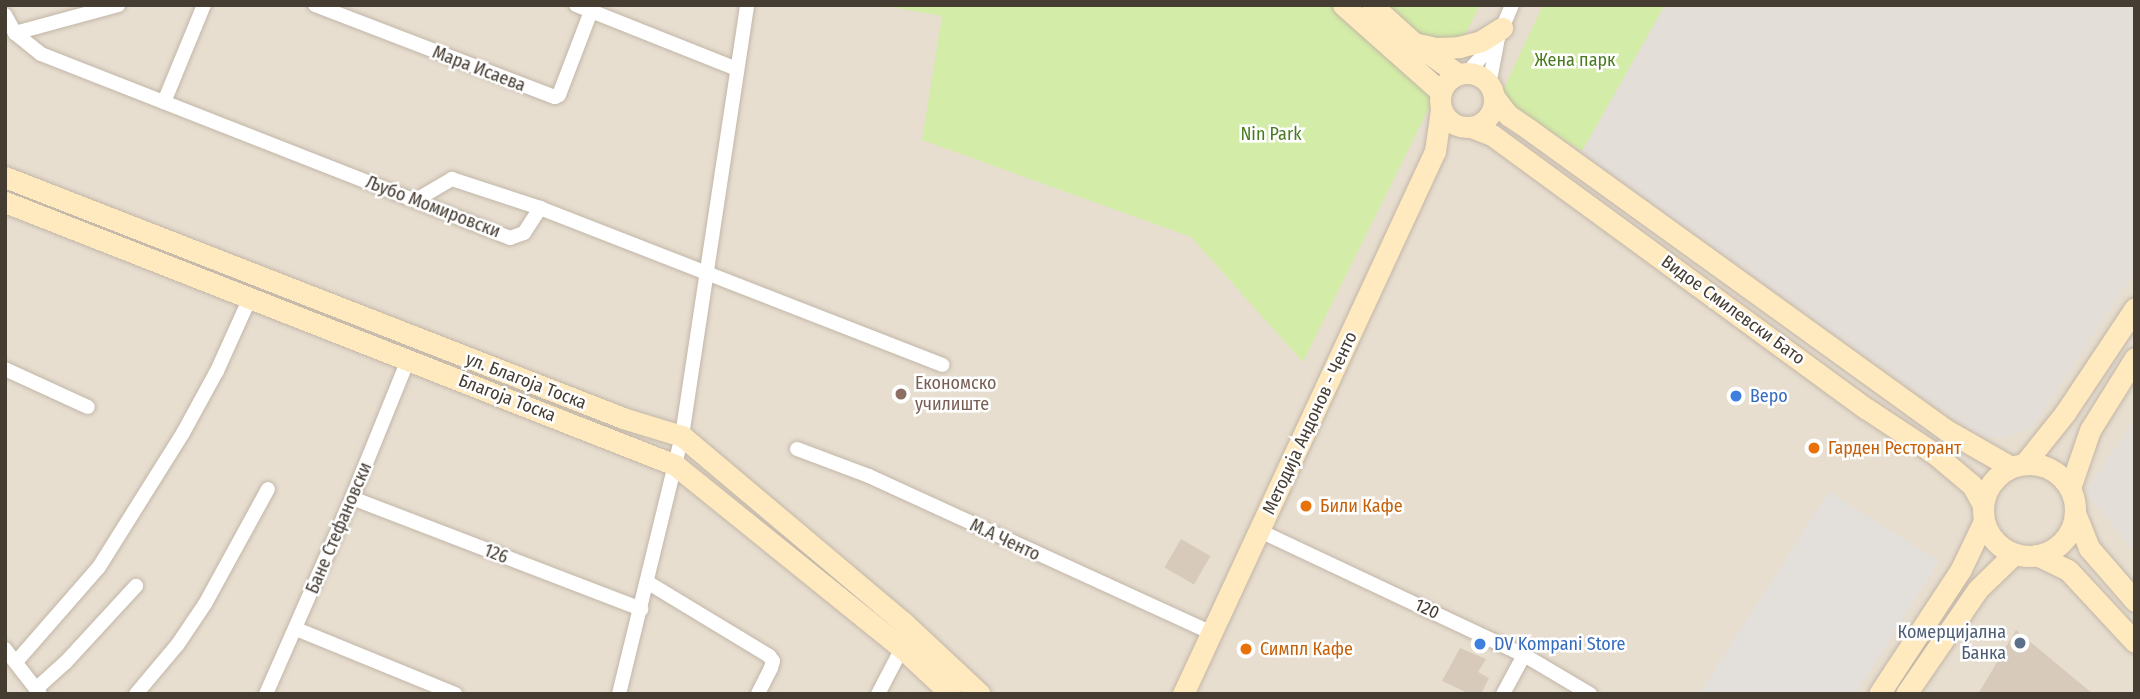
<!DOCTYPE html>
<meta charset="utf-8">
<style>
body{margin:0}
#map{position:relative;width:2140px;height:699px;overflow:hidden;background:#f3ece2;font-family:"Fira Sans Condensed",sans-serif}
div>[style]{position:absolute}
.residential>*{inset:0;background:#e7ded0;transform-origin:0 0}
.industrial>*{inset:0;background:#e4ded8}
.green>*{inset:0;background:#d3eca7}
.parking>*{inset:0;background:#e3dfdb}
.building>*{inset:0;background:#d8caba;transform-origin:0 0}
.roads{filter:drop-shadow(0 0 2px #c2b6a7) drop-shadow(0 0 2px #c2b6a7)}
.street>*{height:14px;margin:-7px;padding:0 7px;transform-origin:7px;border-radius:7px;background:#fff}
.secondary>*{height:21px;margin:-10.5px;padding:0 10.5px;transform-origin:10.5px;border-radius:10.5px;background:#ffeac0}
.secondary>.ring{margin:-10.5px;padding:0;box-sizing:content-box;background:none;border:21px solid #ffeac0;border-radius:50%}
.dots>*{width:19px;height:19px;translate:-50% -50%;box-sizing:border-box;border:4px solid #fff;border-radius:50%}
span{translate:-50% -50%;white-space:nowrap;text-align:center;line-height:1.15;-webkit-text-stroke:5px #fff;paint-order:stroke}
.park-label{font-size:18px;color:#4b7b21}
.street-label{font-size:18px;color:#453c32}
.education-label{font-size:18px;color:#785e54}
.left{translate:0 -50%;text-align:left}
.shop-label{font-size:18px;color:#366cbe}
.food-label{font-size:18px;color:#c56008}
.service-label{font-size:18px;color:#4e5e75}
.right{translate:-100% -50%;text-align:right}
.frame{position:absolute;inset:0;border:7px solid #453c32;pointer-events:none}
</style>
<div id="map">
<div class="residential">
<div style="left:5px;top:5px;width:2130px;height:689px"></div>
</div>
<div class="industrial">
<div style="clip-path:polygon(1665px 5px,2135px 5px,2135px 272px,2032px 428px,2002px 439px,1979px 436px,1580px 155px)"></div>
<div style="clip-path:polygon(2135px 418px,2135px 553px,2085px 492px)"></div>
</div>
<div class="green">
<div style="clip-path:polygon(880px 5px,1480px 5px,1303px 362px,1191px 237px,922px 140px,942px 16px)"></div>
<div style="clip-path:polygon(1543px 5px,1665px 5px,1582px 151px,1499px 99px)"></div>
</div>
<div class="parking">
<div style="clip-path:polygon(1829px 492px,1939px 561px,1855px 694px,1699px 694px)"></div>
</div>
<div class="building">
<div style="left:1181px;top:539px;width:34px;height:33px;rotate:30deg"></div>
<div style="clip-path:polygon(2016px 630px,2093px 694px,1978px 694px)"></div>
<div style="clip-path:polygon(1460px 648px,1486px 659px,1478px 672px,1489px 678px,1481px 694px,1470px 694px,1442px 681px)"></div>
</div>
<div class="roads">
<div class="street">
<div style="left:315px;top:5px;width:257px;rotate:21deg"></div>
<div style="left:555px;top:97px;width:4px;rotate:-27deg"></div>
<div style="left:559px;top:95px;width:90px;rotate:-69.1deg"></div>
<div style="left:576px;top:5px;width:173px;rotate:21.7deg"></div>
<div style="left:5px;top:15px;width:21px;rotate:61deg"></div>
<div style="left:15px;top:33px;width:33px;rotate:39deg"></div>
<div style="left:41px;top:54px;width:504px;rotate:21.42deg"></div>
<div style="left:510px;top:238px;width:15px;rotate:-20deg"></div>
<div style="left:524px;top:233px;width:30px;rotate:-57deg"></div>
<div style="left:540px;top:208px;width:432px;rotate:21.3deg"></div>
<div style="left:15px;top:33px;width:107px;rotate:-15.2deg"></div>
<div style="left:1467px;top:73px;width:39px;rotate:-48deg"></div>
<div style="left:1489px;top:85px;width:48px;rotate:-79.2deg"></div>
<div style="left:1498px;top:38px;width:36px;rotate:-67deg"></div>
<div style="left:164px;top:102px;width:105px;rotate:-67.6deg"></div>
<div style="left:416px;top:200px;width:42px;rotate:-30.3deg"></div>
<div style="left:452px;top:179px;width:93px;rotate:18.2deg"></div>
<div style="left:5px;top:369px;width:91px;rotate:24.6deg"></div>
<div style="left:797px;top:449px;width:77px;rotate:20.6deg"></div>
<div style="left:869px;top:476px;width:377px;rotate:24.6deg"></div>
<div style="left:352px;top:498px;width:310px;rotate:21deg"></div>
<div style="left:1260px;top:531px;width:292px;rotate:25.2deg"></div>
<div style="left:1524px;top:655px;width:77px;rotate:30.6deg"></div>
<div style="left:647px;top:582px;width:143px;rotate:31.2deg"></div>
<div style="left:769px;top:656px;width:6px;rotate:51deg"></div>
<div style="left:773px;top:661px;width:7px;rotate:106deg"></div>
<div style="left:771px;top:668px;width:29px;rotate:117deg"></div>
<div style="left:296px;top:629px;width:172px;rotate:22.2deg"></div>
<div style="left:5px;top:649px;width:57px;rotate:52.1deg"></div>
<div style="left:16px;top:662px;width:126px;rotate:-48.9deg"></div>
<div style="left:99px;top:567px;width:158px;rotate:-57.9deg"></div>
<div style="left:183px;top:433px;width:71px;rotate:-61.3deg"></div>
<div style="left:217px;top:371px;width:80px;rotate:-65.7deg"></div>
<div style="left:37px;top:688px;width:38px;rotate:-42deg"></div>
<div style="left:65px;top:663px;width:105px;rotate:-47.3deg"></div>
<div style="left:136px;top:694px;width:65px;rotate:-50deg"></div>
<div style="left:178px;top:644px;width:48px;rotate:-56deg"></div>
<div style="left:205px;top:604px;width:131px;rotate:-61.3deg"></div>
<div style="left:266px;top:694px;width:214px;rotate:-66.3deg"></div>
<div style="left:352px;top:498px;width:149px;rotate:-67.9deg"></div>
<div style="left:619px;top:694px;width:266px;rotate:-76.3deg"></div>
<div style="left:682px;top:436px;width:436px;rotate:-81.4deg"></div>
<div style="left:878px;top:694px;width:52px;rotate:-62.4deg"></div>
<div style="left:1503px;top:694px;width:44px;rotate:-61.7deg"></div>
</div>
<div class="secondary">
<div style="left:1343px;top:5px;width:131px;rotate:41.6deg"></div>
<div style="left:1372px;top:5px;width:57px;rotate:42.1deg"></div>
<div style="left:1414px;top:43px;width:54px;rotate:35.2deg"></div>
<div style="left:1418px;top:44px;width:18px;rotate:13deg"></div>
<div style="left:1436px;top:48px;width:23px;rotate:-2deg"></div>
<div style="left:1459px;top:47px;width:23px;rotate:-15deg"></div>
<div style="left:1481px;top:41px;width:25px;rotate:-32deg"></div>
<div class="ring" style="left:1440px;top:73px;width:33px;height:33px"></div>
<div style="left:1494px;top:97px;width:23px;rotate:52deg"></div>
<div style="left:1508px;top:115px;width:27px;rotate:34deg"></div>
<div style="left:1530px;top:130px;width:513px;rotate:35.8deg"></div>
<div style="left:1946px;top:430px;width:75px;rotate:29.6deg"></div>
<div style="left:1471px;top:127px;width:22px;rotate:21deg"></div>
<div style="left:1492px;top:135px;width:464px;rotate:36.2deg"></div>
<div style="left:1867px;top:409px;width:82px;rotate:33.5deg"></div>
<div style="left:1935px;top:454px;width:48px;rotate:40deg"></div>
<div style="left:1972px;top:485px;width:23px;rotate:61deg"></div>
<div style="left:5px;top:177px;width:663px;rotate:21.3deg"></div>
<div style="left:623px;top:418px;width:62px;rotate:17deg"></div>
<div style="left:682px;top:436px;width:289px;rotate:40.1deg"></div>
<div style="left:903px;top:622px;width:105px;rotate:43.1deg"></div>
<div style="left:5px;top:202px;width:720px;rotate:21.43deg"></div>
<div style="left:675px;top:465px;width:292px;rotate:38.9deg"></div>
<div style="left:902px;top:648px;width:67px;rotate:43.2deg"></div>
<div style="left:2025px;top:463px;width:64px;rotate:-51.3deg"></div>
<div style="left:2065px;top:413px;width:126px;rotate:-56.3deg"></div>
<div class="ring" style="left:1983px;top:464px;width:71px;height:71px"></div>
<div style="left:2070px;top:488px;width:61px;rotate:-71deg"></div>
<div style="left:2090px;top:430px;width:85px;rotate:-58deg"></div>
<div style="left:2075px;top:513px;width:38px;rotate:68deg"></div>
<div style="left:2089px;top:548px;width:70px;rotate:49deg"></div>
<div style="left:2037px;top:555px;width:34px;rotate:26deg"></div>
<div style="left:2068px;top:570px;width:98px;rotate:47.1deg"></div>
<div style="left:1183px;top:694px;width:599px;rotate:-65.1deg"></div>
<div style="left:1435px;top:151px;width:41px;rotate:-81.7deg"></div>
<div style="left:1879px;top:694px;width:149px;rotate:-56.7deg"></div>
<div style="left:1961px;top:569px;width:53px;rotate:-64.4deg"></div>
<div style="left:1906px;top:694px;width:127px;rotate:-55.6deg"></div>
<div style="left:1978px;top:589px;width:50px;rotate:-44.2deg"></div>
</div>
</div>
<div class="dots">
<div style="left:901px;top:394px;background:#8d6e63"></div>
<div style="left:1736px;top:396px;background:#3f7fe0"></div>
<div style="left:1814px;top:448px;background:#e8710a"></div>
<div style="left:1306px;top:506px;background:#e8710a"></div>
<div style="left:2020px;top:643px;background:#5c6f8a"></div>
<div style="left:1480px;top:644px;background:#3f7fe0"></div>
<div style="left:1246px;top:649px;background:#e8710a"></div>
</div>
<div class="park-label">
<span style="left:1575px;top:60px">Жена парк</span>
<span style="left:1271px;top:134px">Nin Park</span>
</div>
<div class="street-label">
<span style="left:479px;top:69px;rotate:21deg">Мара Исаева</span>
<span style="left:433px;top:207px;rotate:21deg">Љубо Момировски</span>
<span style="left:1733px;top:310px;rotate:36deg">Видое Смилевски Бато</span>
<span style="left:526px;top:381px;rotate:21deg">ул. Благоја Тоска</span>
<span style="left:507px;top:398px;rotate:21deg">Благоја Тоска</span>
<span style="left:1310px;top:423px;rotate:-65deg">Методија Андонов - Ченто</span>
<span style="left:339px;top:528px;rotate:-67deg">Бане Стефановски</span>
<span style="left:1005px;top:540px;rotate:25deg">М.А Ченто</span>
<span style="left:496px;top:554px;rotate:21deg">126</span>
<span style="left:1427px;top:609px;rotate:25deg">120</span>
</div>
<div class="education-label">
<span class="left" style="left:915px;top:394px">Економско<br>училиште</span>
</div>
<div class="shop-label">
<span class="left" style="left:1750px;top:396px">Веро</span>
<span class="left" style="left:1494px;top:644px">DV Kompani Store</span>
</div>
<div class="food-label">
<span class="left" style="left:1828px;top:448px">Гарден Ресторант</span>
<span class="left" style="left:1320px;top:506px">Били Кафе</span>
<span class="left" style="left:1260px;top:649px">Симпл Кафе</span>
</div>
<div class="service-label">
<span class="right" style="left:2006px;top:643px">Комерцијална<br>Банка</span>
</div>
<div class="frame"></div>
</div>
